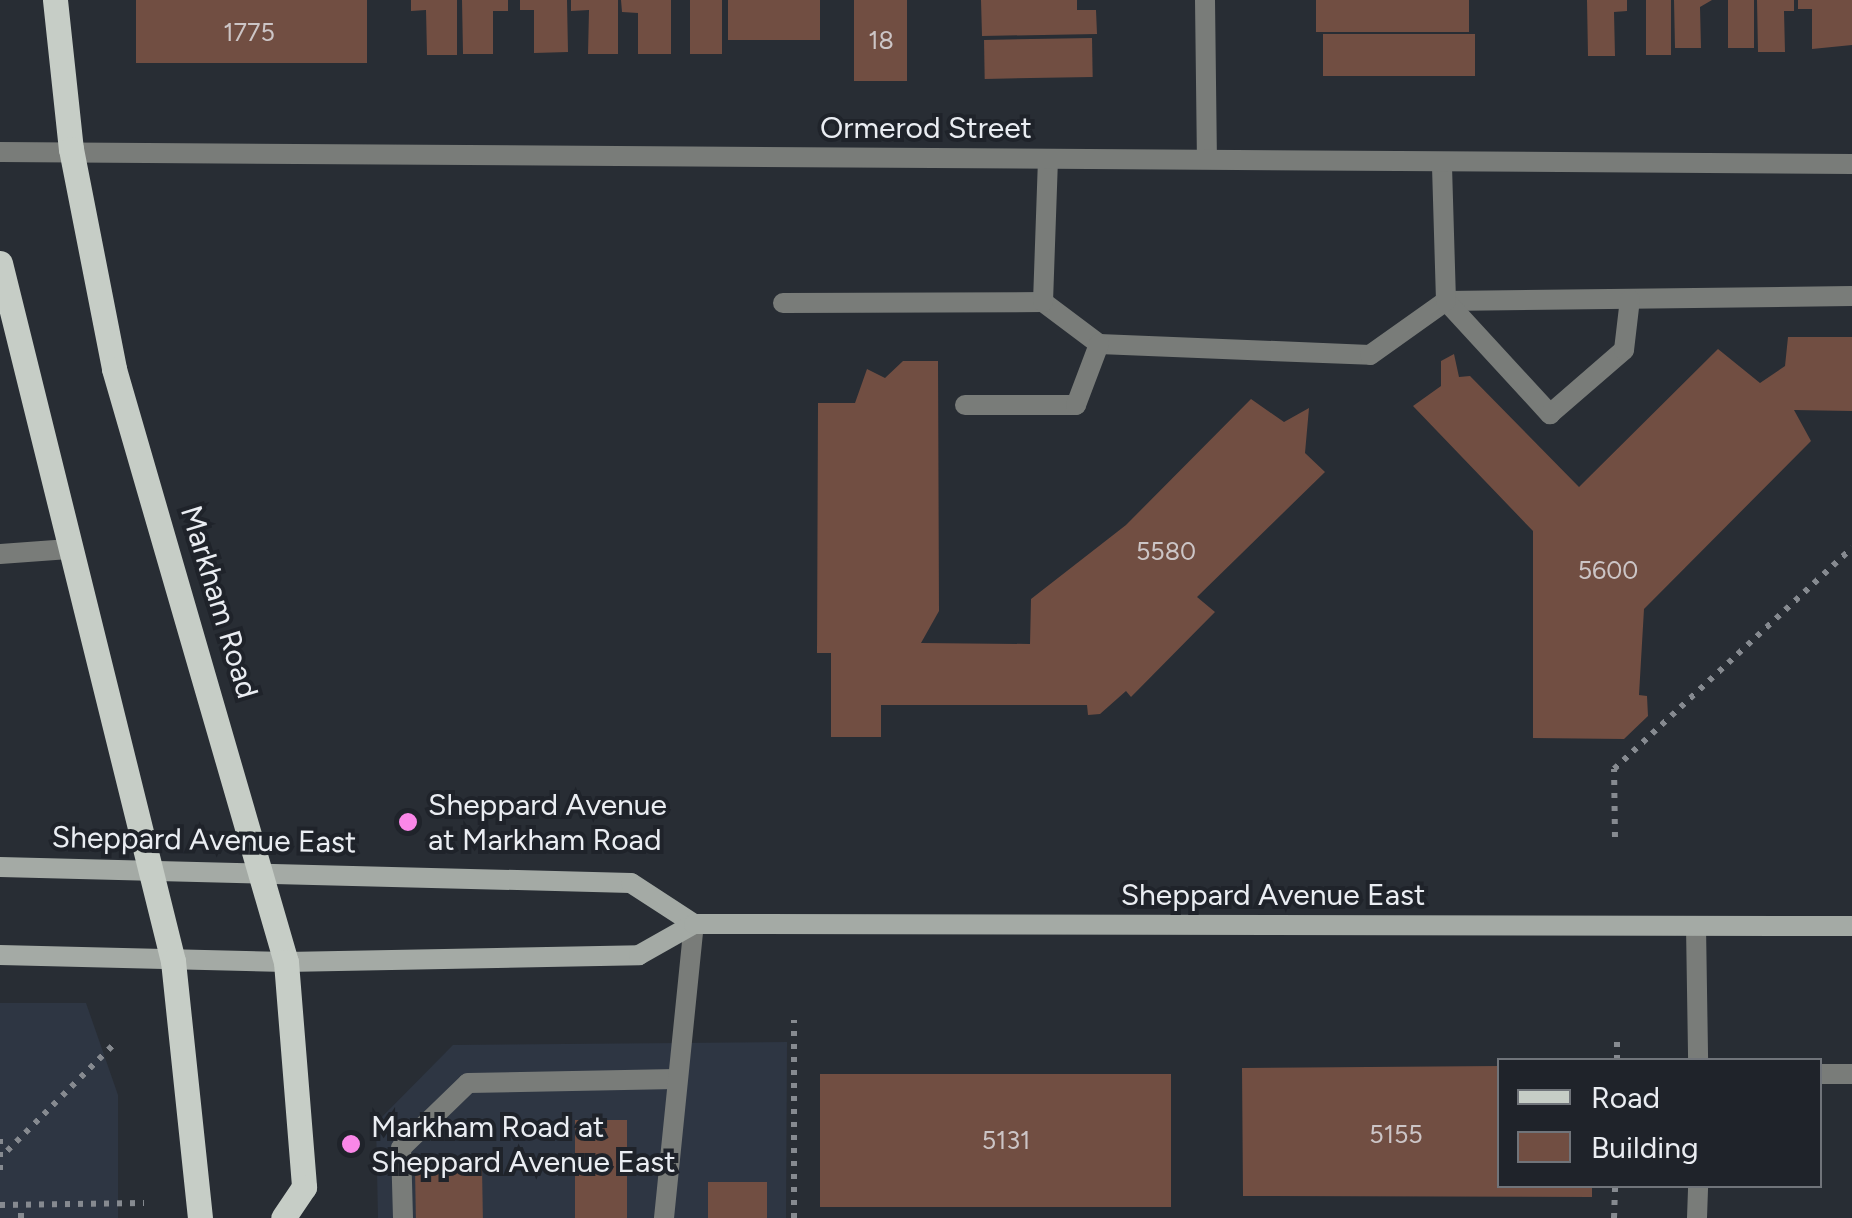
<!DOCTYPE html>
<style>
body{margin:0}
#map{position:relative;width:1852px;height:1218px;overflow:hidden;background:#282d34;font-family:Figtree,sans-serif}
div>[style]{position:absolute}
.built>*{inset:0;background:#2e3643}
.building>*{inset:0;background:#714e42;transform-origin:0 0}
.path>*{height:6px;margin-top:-3px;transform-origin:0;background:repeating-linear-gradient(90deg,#868a90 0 5px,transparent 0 13px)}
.lane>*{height:20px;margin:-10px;padding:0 10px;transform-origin:10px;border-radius:10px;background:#797c79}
.street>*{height:20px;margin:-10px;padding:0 10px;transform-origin:10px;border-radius:10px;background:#797c79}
.secondary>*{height:20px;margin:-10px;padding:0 10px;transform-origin:10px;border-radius:10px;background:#a4aaa5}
.primary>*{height:25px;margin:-12.5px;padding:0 12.5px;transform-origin:12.5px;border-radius:12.5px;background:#c6cdc6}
.dots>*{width:28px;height:28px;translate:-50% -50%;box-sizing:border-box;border:5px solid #1f232a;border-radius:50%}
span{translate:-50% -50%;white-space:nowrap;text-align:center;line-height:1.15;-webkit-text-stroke:8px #1f232a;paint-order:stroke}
.number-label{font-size:25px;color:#ccc5c6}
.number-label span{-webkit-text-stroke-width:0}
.street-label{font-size:30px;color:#eaedf2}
.poi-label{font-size:30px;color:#eaedf2}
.left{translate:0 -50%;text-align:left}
.legend{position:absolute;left:1497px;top:1058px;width:325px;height:130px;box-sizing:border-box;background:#1f232a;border:2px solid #70747a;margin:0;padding:12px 18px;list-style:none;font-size:30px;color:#eaedf2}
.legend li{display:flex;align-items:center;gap:20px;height:50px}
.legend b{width:50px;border:2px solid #70747a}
</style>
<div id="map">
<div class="built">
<div style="clip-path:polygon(0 1003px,86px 1003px,118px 1095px,118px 1218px,0 1218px)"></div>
<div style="clip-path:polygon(787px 1042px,786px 1218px,378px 1218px,376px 1123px,453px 1045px)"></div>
</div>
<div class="building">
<div style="left:136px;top:0;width:231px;height:63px"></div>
<div style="clip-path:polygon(411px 0,457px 0,457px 55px,427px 55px,426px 10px,411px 11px)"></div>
<div style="clip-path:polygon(462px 0,508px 0,508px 11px,493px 11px,493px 54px,463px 54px)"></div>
<div style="clip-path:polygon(520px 0,567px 0,568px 52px,534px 53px,534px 10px,520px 10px)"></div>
<div style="clip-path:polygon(571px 0,618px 0,618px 54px,588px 54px,589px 10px,571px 11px)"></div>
<div style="clip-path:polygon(621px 0,671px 0,671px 54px,638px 54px,638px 13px,622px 12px)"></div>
<div style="left:690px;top:0;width:32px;height:54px"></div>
<div style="left:728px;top:0;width:92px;height:40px"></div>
<div style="left:854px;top:0;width:53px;height:81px"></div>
<div style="clip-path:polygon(981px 0,1077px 0,1077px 10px,1096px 10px,1097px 34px,982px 36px)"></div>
<div style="left:1316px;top:0;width:153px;height:32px"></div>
<div style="clip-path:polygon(1587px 0,1627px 0,1627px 11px,1614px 12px,1615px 56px,1588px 56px)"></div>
<div style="left:1646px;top:0;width:25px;height:55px"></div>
<div style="clip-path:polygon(1674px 0,1712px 0,1700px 7px,1701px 48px,1675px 48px)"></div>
<div style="left:1728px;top:0;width:26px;height:48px"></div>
<div style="clip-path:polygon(1757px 0,1794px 0,1794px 11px,1784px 11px,1785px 52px,1758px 52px)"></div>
<div style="clip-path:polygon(1798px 0,1852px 0,1852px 45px,1812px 49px,1812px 9px,1798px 9px)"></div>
<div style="left:1323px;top:34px;width:152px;height:42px"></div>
<div style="left:1092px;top:38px;width:39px;height:108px;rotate:89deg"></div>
<div style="clip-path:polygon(1788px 337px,1852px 337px,1852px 411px,1794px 410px,1811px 441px,1644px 609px,1639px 695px,1647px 696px,1648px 716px,1624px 739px,1533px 738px,1533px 531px,1413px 406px,1441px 386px,1441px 361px,1454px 354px,1459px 377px,1470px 376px,1579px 487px,1718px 349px,1760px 383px,1785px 366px)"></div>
<div style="clip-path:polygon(903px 361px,938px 361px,939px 611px,921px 643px,1030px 644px,1031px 599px,1126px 525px,1251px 399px,1284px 422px,1309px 408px,1305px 453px,1325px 472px,1197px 597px,1215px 612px,1131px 697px,1126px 691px,1100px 714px,1088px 715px,1087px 705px,881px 705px,881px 737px,831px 737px,831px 653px,817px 653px,818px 403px,855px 403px,867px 369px,885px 378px)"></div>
<div style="clip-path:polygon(1500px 1066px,1500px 1186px,1592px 1186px,1592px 1197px,1243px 1196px,1242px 1068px)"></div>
<div style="left:820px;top:1074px;width:351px;height:133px"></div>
<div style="left:575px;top:1120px;width:52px;height:98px"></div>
<div style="left:482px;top:1167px;width:51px;height:67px;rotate:89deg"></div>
<div style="left:767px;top:1182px;width:36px;height:59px;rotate:90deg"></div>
</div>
<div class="path">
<div style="left:1615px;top:837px;width:68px;rotate:-90.8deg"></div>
<div style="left:1614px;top:769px;width:325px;rotate:-42.9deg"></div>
<div style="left:1617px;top:1060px;width:19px;rotate:-90deg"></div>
<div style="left:0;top:1139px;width:34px;rotate:90deg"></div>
<div style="left:7px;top:1151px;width:153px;rotate:-45deg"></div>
<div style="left:0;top:1205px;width:144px;rotate:-0.8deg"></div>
<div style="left:21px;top:1218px;width:13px;rotate:-90deg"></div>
<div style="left:794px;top:1218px;width:198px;rotate:-90deg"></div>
<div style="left:1614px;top:1218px;width:32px;rotate:-88deg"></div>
</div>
<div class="lane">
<div style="left:1446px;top:301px;width:406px;rotate:-0.7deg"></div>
<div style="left:1446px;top:301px;width:154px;rotate:47.4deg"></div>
<div style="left:1550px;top:414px;width:98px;rotate:-40.9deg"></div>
<div style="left:1624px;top:350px;width:51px;rotate:-83.3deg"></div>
<div style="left:1043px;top:302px;width:70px;rotate:36.9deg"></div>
<div style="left:1099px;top:344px;width:271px;rotate:2.3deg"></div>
<div style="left:1370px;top:355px;width:93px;rotate:-35.4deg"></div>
<div style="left:1446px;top:301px;width:135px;rotate:-91.7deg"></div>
<div style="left:783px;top:303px;width:260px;rotate:-0.2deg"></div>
<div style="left:1043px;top:302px;width:143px;rotate:-88deg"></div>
<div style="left:965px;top:405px;width:111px"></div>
<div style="left:1076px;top:405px;width:65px;rotate:-69.3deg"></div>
<div style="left:0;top:554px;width:69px;rotate:-4.1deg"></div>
<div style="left:1696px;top:926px;width:134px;rotate:89.1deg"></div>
<div style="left:1820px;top:1074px;width:32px"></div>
<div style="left:403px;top:1218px;width:70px;rotate:-91.6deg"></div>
<div style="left:401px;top:1148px;width:93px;rotate:-44.1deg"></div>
<div style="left:468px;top:1083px;width:208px;rotate:-1.1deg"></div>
<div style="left:664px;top:1218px;width:296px;rotate:-84.2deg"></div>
<div style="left:1697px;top:1218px;width:32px;rotate:-88deg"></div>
</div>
<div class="street">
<div style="left:1205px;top:0;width:157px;rotate:89.3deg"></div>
<div style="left:0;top:152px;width:1852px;rotate:0.37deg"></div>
</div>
<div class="secondary">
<div style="left:0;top:867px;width:631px;rotate:1.45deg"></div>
<div style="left:631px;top:883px;width:75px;rotate:33.1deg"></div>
<div style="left:0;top:955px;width:286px;rotate:1.4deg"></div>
<div style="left:286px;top:962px;width:353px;rotate:-1.1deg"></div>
<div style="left:639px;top:955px;width:63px;rotate:-29.4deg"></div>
<div style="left:694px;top:924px;width:1158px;rotate:0.1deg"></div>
</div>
<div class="primary">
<div style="left:55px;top:0;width:150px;rotate:83.9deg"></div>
<div style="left:71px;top:149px;width:224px;rotate:78.9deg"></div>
<div style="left:114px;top:369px;width:617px;rotate:73.83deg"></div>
<div style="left:286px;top:962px;width:226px;rotate:85.4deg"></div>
<div style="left:304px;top:1187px;width:37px;rotate:124deg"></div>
<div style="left:0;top:263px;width:719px;rotate:76.08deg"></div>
<div style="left:173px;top:961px;width:258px;rotate:84deg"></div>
</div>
<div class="dots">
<div style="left:408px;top:822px;background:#fa87e8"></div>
<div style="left:351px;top:1144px;background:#fa87e8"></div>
</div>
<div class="number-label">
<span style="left:249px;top:32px">1775</span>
<span style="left:881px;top:40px">18</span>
<span style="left:1166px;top:551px">5580</span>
<span style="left:1608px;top:570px">5600</span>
<span style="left:1396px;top:1134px">5155</span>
<span style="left:1006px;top:1140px">5131</span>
</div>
<div class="street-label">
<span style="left:926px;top:128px">Ormerod Street</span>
<span style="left:219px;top:602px;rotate:73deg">Markham Road</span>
<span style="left:204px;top:840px;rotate:1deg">Sheppard Avenue East</span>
<span style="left:1273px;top:895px">Sheppard Avenue East</span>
</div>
<div class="poi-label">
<span class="left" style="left:428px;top:822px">Sheppard Avenue<br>at Markham Road</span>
<span class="left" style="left:371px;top:1144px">Markham Road at<br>Sheppard Avenue East</span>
</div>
<ul class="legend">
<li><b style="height:12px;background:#c6cdc6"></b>Road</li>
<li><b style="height:28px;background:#714e42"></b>Building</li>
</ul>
</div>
